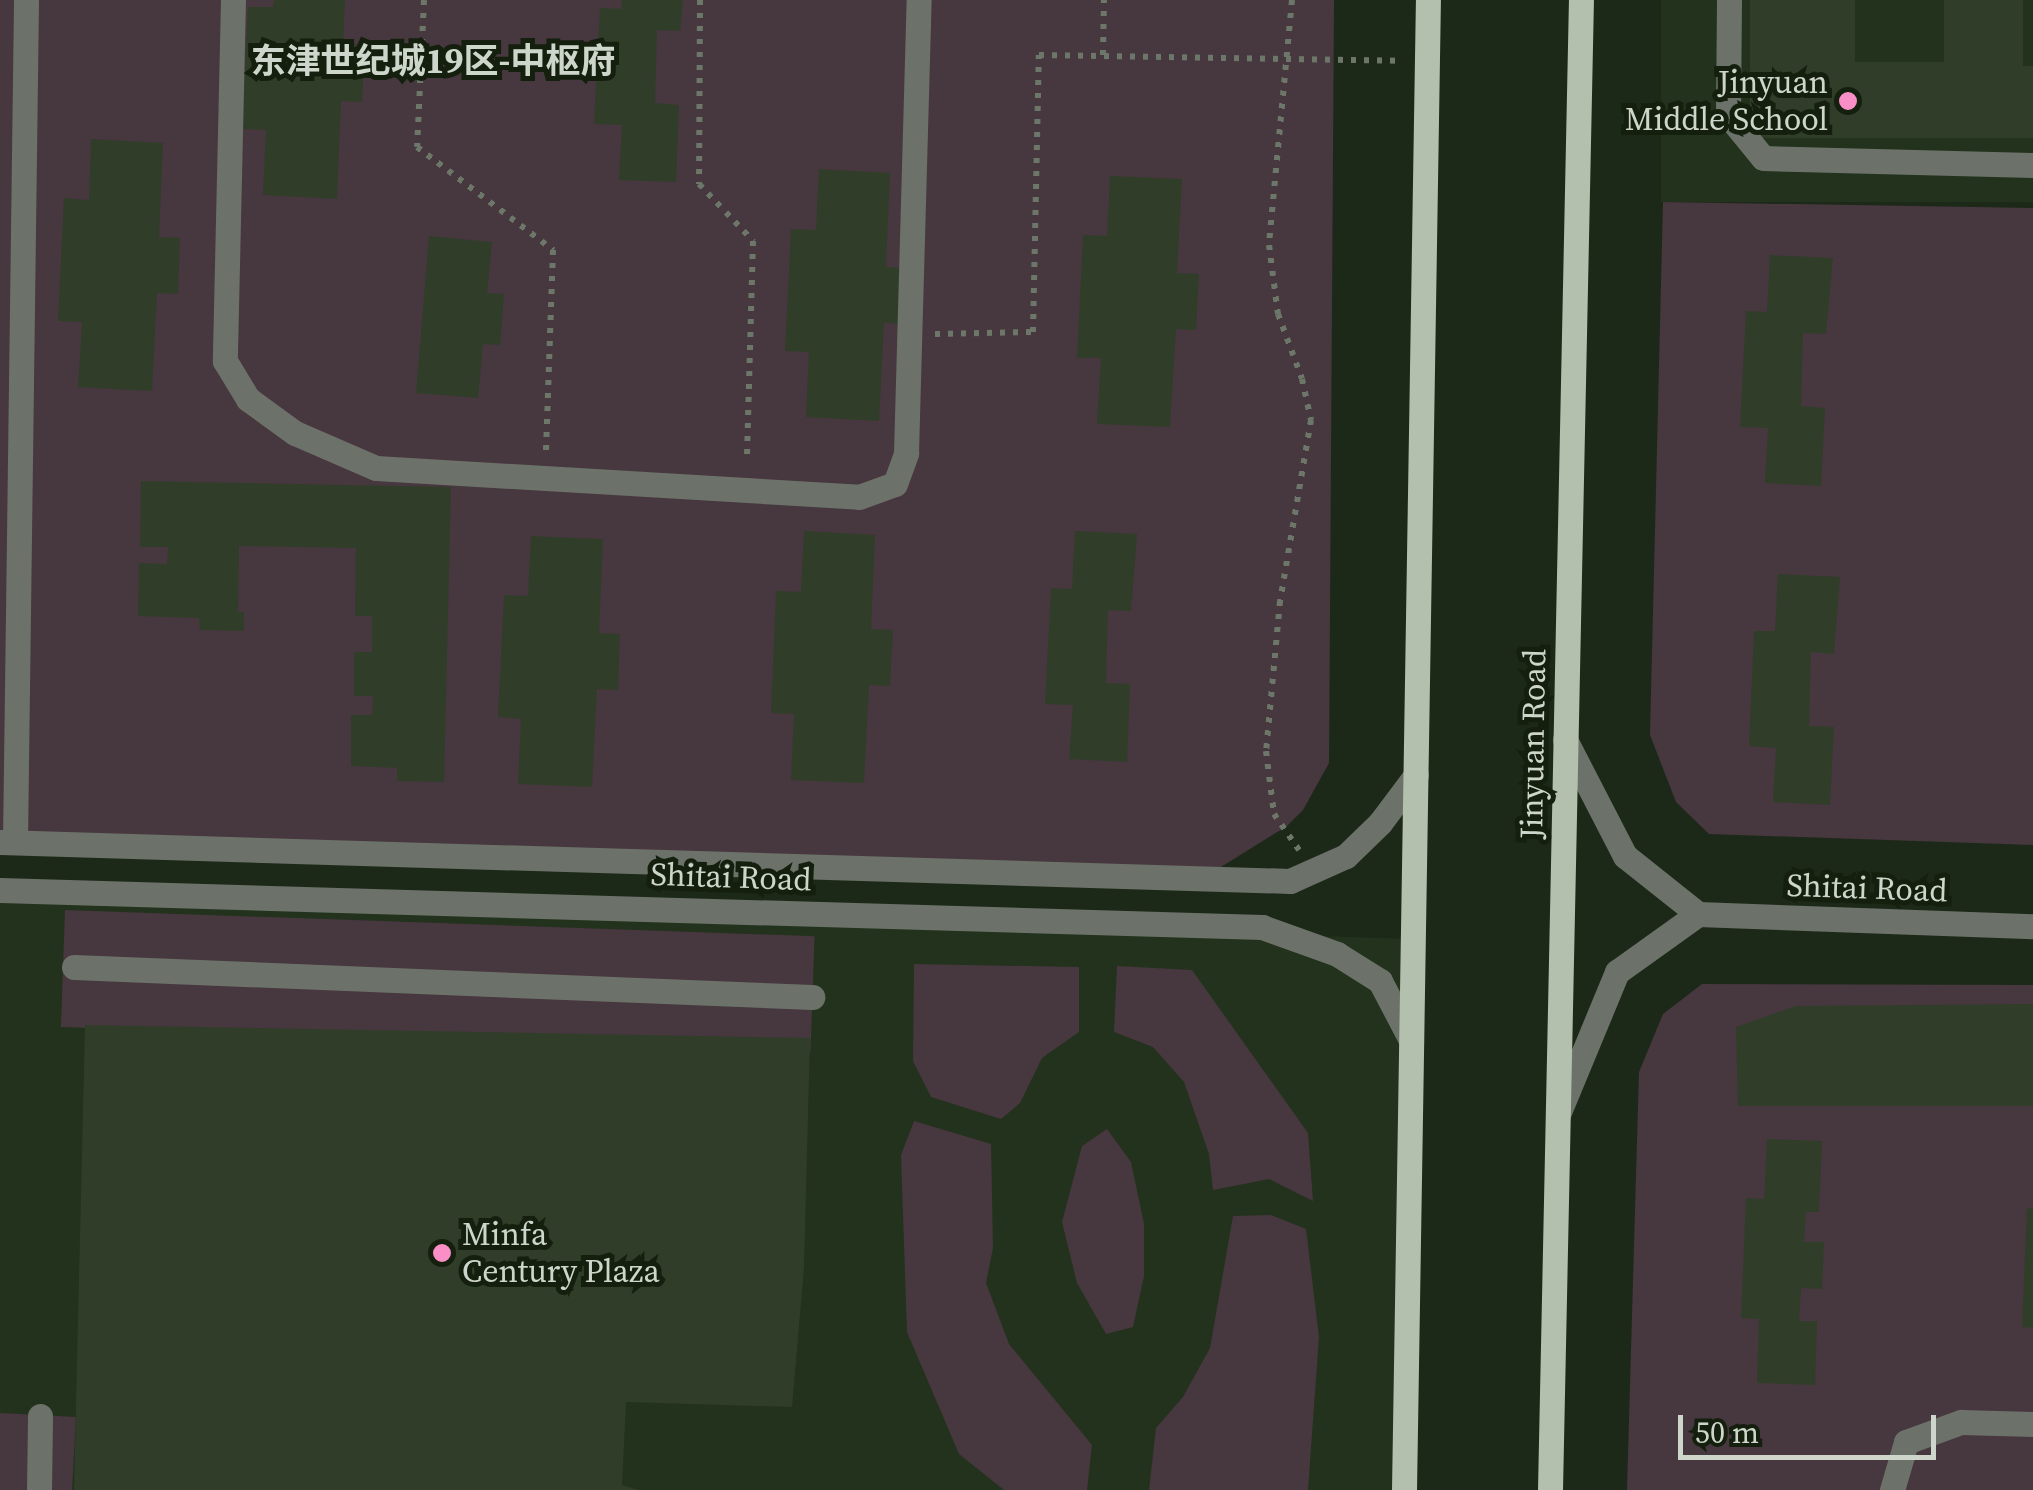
<!DOCTYPE html>
<meta charset="utf-8">
<style>
body{margin:0}
#map{position:relative;width:2033px;height:1490px;overflow:hidden;background:#1d2918;font-family:"Source Serif 4","Noto Sans SC",serif}
div>[style]{position:absolute}
.built>*{inset:0;background:#23321c;transform-origin:0 0}
.green>*{inset:0;background:#47373f;transform-origin:0 0}
.building>*{inset:0;background:#303e29}
.path>*{height:6px;margin-top:-3px;transform-origin:0;background:repeating-linear-gradient(90deg,#6d7769 0 5px,transparent 0 13px)}
.minor>*{height:25px;margin:-12.5px;padding:0 12.5px;transform-origin:12.5px;border-radius:12.5px;background:#6c7269}
.major>*{height:25px;margin:-12.5px;padding:0 12.5px;transform-origin:12.5px;border-radius:12.5px;background:#b3c0ad}
.dots>*{width:28px;height:28px;translate:-50% -50%;box-sizing:border-box;border:5px solid #141f0e;border-radius:50%}
span{translate:-50% -50%;white-space:nowrap;text-align:center;line-height:1.15;-webkit-text-stroke:10px #141f0e;paint-order:stroke}
.poi-label{font-size:32px;color:#ced6cb}
.right{translate:-100% -50%;text-align:right}
.left{translate:0 -50%;text-align:left}
.street-label{font-size:32px;color:#ced6cb}
.neighbourhood-label{font-size:35px;color:#ced6cb;font-weight:700}
.scale{position:absolute;left:1678px;top:1415px;width:258px;height:45px;box-sizing:border-box;border:5px solid #ced6cb;border-top:0;padding-left:12px;font-size:30px;line-height:35px;white-space:nowrap;color:#ced6cb;-webkit-text-stroke:8px #141f0e;paint-order:stroke}
</style>
<div id="map">
<div class="built">
<div style="left:1661px;top:0;width:372px;height:202px"></div>
<div style="left:0;top:890px;width:1414px;height:600px;rotate:2deg"></div>
</div>
<div class="green">
<div style="clip-path:polygon(0 0,1334px 0,1329px 763px,1303px 810px,1287px 826px,1200px 880px,0 842px)"></div>
<div style="clip-path:polygon(1663px 202px,2033px 208px,2033px 845px,1709px 834px,1676px 802px,1650px 735px)"></div>
<div style="left:65px;top:910px;width:750px;height:117px;rotate:2deg"></div>
<div style="clip-path:polygon(914px 964px,1079px 967px,1079px 1032px,1042px 1058px,1020px 1103px,1001px 1119px,931px 1097px,913px 1061px)"></div>
<div style="clip-path:polygon(1117px 966px,1192px 970px,1308px 1133px,1313px 1201px,1269px 1179px,1213px 1190px,1209px 1154px,1184px 1082px,1153px 1047px,1114px 1032px)"></div>
<div style="clip-path:polygon(1702px 984px,2033px 985px,2033px 1490px,1627px 1490px,1639px 1072px,1663px 1014px)"></div>
<div style="clip-path:polygon(914px 1121px,991px 1144px,993px 1248px,986px 1283px,1009px 1344px,1092px 1445px,1087px 1490px,1004px 1490px,959px 1454px,907px 1332px,901px 1155px)"></div>
<div style="clip-path:polygon(1107px 1129px,1131px 1162px,1144px 1224px,1144px 1276px,1133px 1327px,1106px 1334px,1077px 1283px,1062px 1222px,1082px 1146px)"></div>
<div style="clip-path:polygon(1271px 1215px,1306px 1229px,1319px 1337px,1308px 1490px,1149px 1490px,1156px 1428px,1183px 1397px,1210px 1348px,1233px 1216px)"></div>
<div style="left:0;top:1413px;width:76px;height:77px;rotate:3deg"></div>
</div>
<div class="building">
<div style="clip-path:polygon(274px 0,345px 0,343px 44px,365px 45px,362px 102px,341px 101px,337px 199px,263px 195px,266px 130px,242px 129px,248px 7px,273px 7px)"></div>
<div style="clip-path:polygon(622px 0,683px 0,680px 31px,657px 30px,655px 103px,679px 105px,676px 182px,619px 180px,622px 125px,594px 124px,600px 8px,621px 9px)"></div>
<div style="clip-path:polygon(1750px 0,1855px 0,1855px 62px,1944px 62px,1944px 0,2023px 0,2023px 66px,2033px 66px,2033px 138px,1750px 138px)"></div>
<div style="clip-path:polygon(91px 139px,163px 143px,159px 237px,180px 238px,178px 294px,157px 293px,152px 391px,78px 387px,82px 322px,58px 321px,64px 198px,89px 200px)"></div>
<div style="clip-path:polygon(819px 169px,890px 173px,886px 267px,908px 268px,905px 324px,884px 323px,879px 421px,806px 417px,809px 352px,785px 351px,791px 229px,816px 230px)"></div>
<div style="clip-path:polygon(1110px 176px,1182px 179px,1177px 273px,1199px 274px,1196px 330px,1176px 329px,1170px 427px,1097px 424px,1101px 358px,1077px 358px,1083px 235px,1107px 236px)"></div>
<div style="clip-path:polygon(429px 236px,492px 242px,487px 293px,504px 294px,500px 345px,483px 344px,478px 398px,416px 393px)"></div>
<div style="clip-path:polygon(1770px 255px,1833px 258px,1826px 334px,1803px 333px,1801px 406px,1825px 408px,1821px 486px,1765px 483px,1768px 428px,1740px 427px,1746px 311px,1767px 312px)"></div>
<div style="clip-path:polygon(141px 481px,451px 487px,444px 782px,397px 781px,397px 768px,351px 766px,351px 715px,372px 715px,373px 696px,354px 696px,354px 652px,372px 652px,372px 616px,355px 616px,356px 548px,239px 546px,238px 612px,244px 612px,244px 631px,200px 630px,199px 618px,138px 616px,139px 563px,167px 564px,168px 547px,140px 547px)"></div>
<div style="clip-path:polygon(804px 531px,875px 535px,871px 629px,893px 630px,890px 686px,869px 685px,864px 783px,791px 780px,794px 714px,771px 713px,776px 591px,801px 592px)"></div>
<div style="clip-path:polygon(1075px 531px,1137px 534px,1131px 611px,1108px 610px,1106px 683px,1130px 684px,1127px 762px,1069px 759px,1073px 705px,1045px 704px,1051px 588px,1072px 589px)"></div>
<div style="clip-path:polygon(531px 536px,603px 539px,599px 633px,620px 634px,618px 690px,597px 689px,592px 787px,518px 784px,521px 719px,498px 717px,504px 595px,528px 596px)"></div>
<div style="clip-path:polygon(1778px 574px,1840px 577px,1834px 654px,1811px 652px,1809px 726px,1834px 727px,1830px 805px,1773px 802px,1776px 748px,1749px 746px,1754px 631px,1775px 631px)"></div>
<div style="clip-path:polygon(2033px 1004px,2033px 1106px,1738px 1106px,1736px 1027px,1796px 1006px)"></div>
<div style="clip-path:polygon(85px 1025px,810px 1038px,804px 1267px,792px 1407px,626px 1402px,622px 1485px,638px 1490px,74px 1490px)"></div>
<div style="clip-path:polygon(1767px 1139px,1822px 1141px,1819px 1212px,1806px 1212px,1804px 1242px,1824px 1242px,1822px 1289px,1801px 1288px,1799px 1321px,1817px 1321px,1815px 1385px,1757px 1383px,1759px 1319px,1741px 1318px,1746px 1198px,1764px 1199px)"></div>
<div style="clip-path:polygon(2027px 1208px,2033px 1209px,2033px 1328px,2022px 1327px)"></div>
</div>
<div class="path">
<div style="left:424px;top:0;width:147px;rotate:92.7deg"></div>
<div style="left:417px;top:147px;width:171px;rotate:37.1deg"></div>
<div style="left:553px;top:250px;width:201px;rotate:92deg"></div>
<div style="left:700px;top:0;width:184px;rotate:90.3deg"></div>
<div style="left:699px;top:184px;width:79px;rotate:46.5deg"></div>
<div style="left:753px;top:241px;width:221px;rotate:91.6deg"></div>
<div style="left:1292px;top:0;width:246px;rotate:95.4deg"></div>
<div style="left:1269px;top:245px;width:70px;rotate:82.6deg"></div>
<div style="left:1278px;top:314px;width:69px;rotate:69.7deg"></div>
<div style="left:1302px;top:379px;width:42px;rotate:77.6deg"></div>
<div style="left:1311px;top:420px;width:184px;rotate:99.7deg"></div>
<div style="left:1280px;top:601px;width:151px;rotate:95.3deg"></div>
<div style="left:1266px;top:751px;width:64px;rotate:82.8deg"></div>
<div style="left:1274px;top:814px;width:44px;rotate:55.2deg"></div>
<div style="left:1103px;top:55px;width:55px;rotate:-89deg"></div>
<div style="left:935px;top:334px;width:98px;rotate:-1.2deg"></div>
<div style="left:1033px;top:332px;width:277px;rotate:-88.8deg"></div>
<div style="left:1039px;top:55px;width:362px;rotate:0.9deg"></div>
</div>
<div class="minor">
<div style="left:233px;top:0;width:361px;rotate:91.3deg"></div>
<div style="left:225px;top:361px;width:44px;rotate:58.8deg"></div>
<div style="left:248px;top:399px;width:58px;rotate:35.9deg"></div>
<div style="left:295px;top:433px;width:88px;rotate:23.4deg"></div>
<div style="left:376px;top:468px;width:484px;rotate:3.4deg"></div>
<div style="left:859px;top:497px;width:38px;rotate:-20deg"></div>
<div style="left:895px;top:484px;width:33px;rotate:-70deg"></div>
<div style="left:906px;top:453px;width:453px;rotate:-88.4deg"></div>
<div style="left:1729px;top:0;width:115px;rotate:90.5deg"></div>
<div style="left:1728px;top:115px;width:55px;rotate:50.9deg"></div>
<div style="left:1763px;top:158px;width:270px;rotate:1.5deg"></div>
<div style="left:0;top:842px;width:1291px;rotate:1.73deg"></div>
<div style="left:1290px;top:881px;width:61px;rotate:-24.1deg"></div>
<div style="left:1346px;top:856px;width:47px;rotate:-44.1deg"></div>
<div style="left:1380px;top:823px;width:60px;rotate:-53.1deg"></div>
<div style="left:15px;top:842px;width:842px;rotate:-89.25deg"></div>
<div style="left:0;top:890px;width:1263px;rotate:1.68deg"></div>
<div style="left:1262px;top:927px;width:80px;rotate:19.8deg"></div>
<div style="left:1337px;top:954px;width:51px;rotate:32.1deg"></div>
<div style="left:1380px;top:981px;width:67px;rotate:62.3deg"></div>
<div style="left:1698px;top:914px;width:335px;rotate:2.1deg"></div>
<div style="left:74px;top:967px;width:739px;rotate:2.33deg"></div>
<div style="left:1559px;top:1112px;width:152px;rotate:-67.5deg"></div>
<div style="left:1617px;top:972px;width:100px;rotate:-35.6deg"></div>
<div style="left:1698px;top:914px;width:93px;rotate:-141.5deg"></div>
<div style="left:1625px;top:856px;width:131px;rotate:-117.3deg"></div>
<div style="left:39px;top:1490px;width:74px;rotate:-89.2deg"></div>
<div style="left:1892px;top:1490px;width:50px;rotate:-73.7deg"></div>
<div style="left:1906px;top:1442px;width:59px;rotate:-20deg"></div>
<div style="left:1961px;top:1422px;width:72px;rotate:1.6deg"></div>
</div>
<div class="major">
<div style="left:1404px;top:1490px;width:1490px;rotate:-89.08deg"></div>
<div style="left:1550px;top:1490px;width:1490px;rotate:-88.81deg"></div>
</div>
<div class="dots">
<div style="left:1848px;top:101px;background:#fa8fc7"></div>
<div style="left:442px;top:1253px;background:#fa8fc7"></div>
</div>
<div class="poi-label">
<span class="right" style="left:1828px;top:101px">Jinyuan<br>Middle School</span>
<span class="left" style="left:462px;top:1253px">Minfa<br>Century Plaza</span>
</div>
<div class="street-label">
<span style="left:1533px;top:744px;rotate:-89deg">Jinyuan Road</span>
<span style="left:731px;top:877px;rotate:2deg">Shitai Road</span>
<span style="left:1867px;top:888px;rotate:2deg">Shitai Road</span>
</div>
<div class="neighbourhood-label">
<span style="left:433px;top:61px">东津世纪城19区-中枢府</span>
</div>
<div class="scale">50 m</div>
</div>
